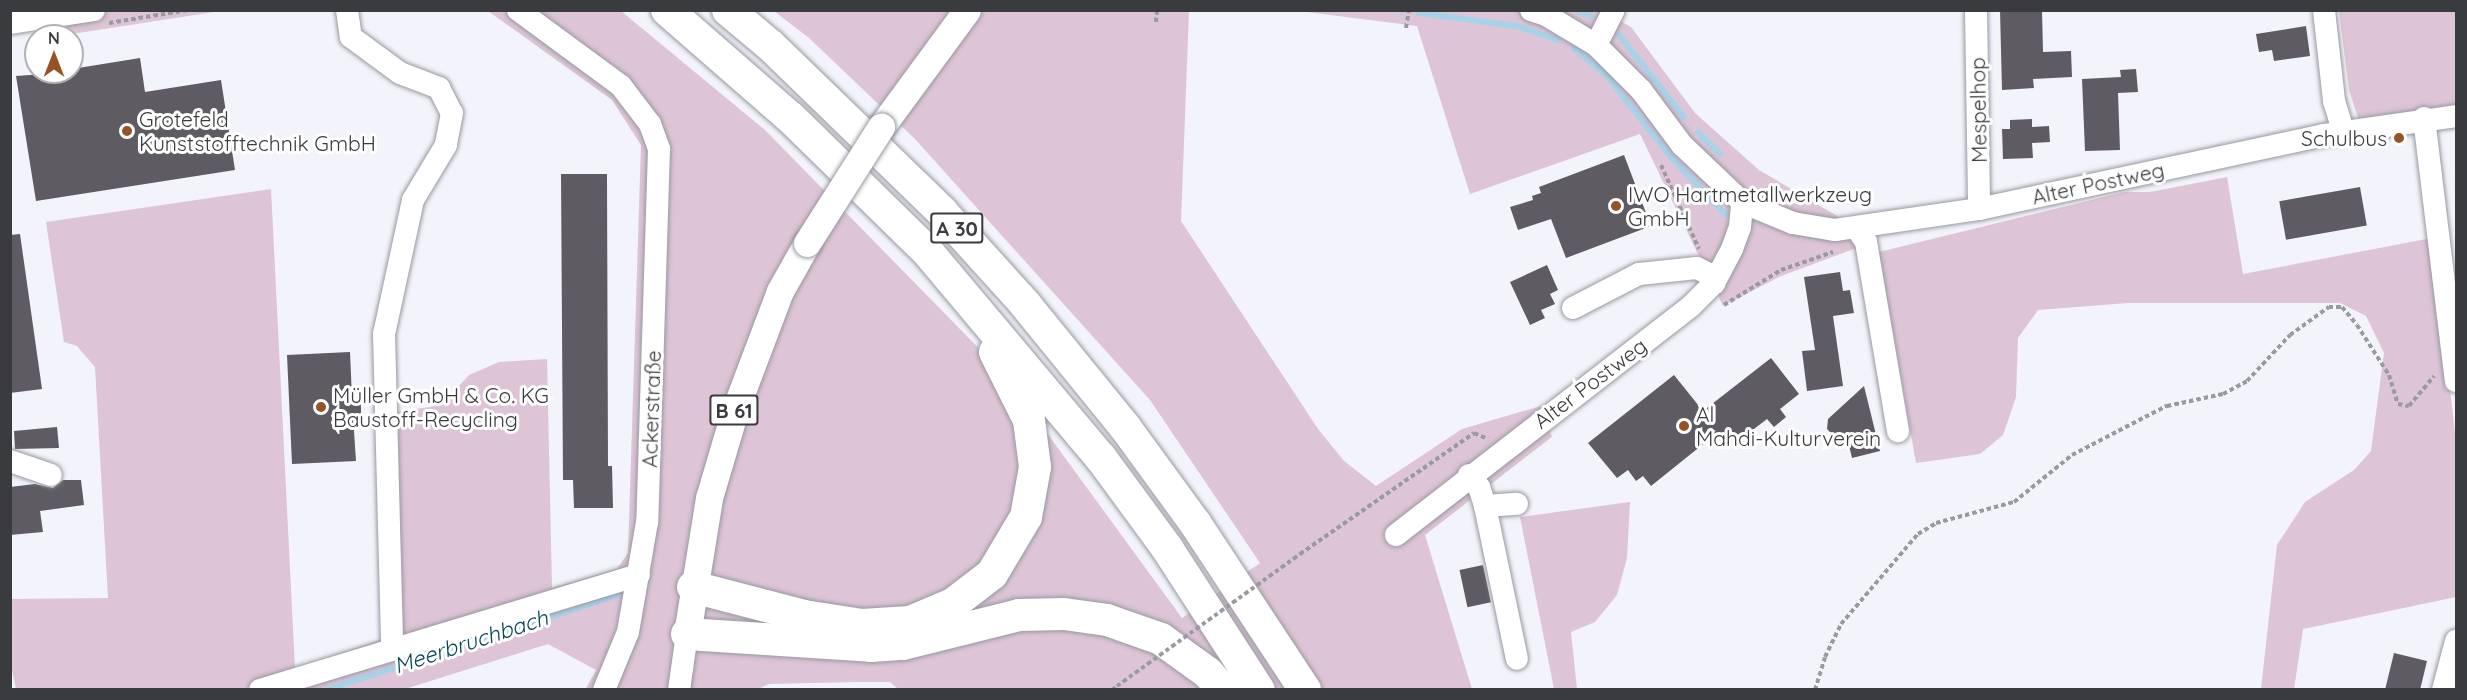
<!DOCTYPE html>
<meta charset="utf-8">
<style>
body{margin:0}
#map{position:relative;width:2467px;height:700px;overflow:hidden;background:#f2f3fb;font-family:Quicksand,sans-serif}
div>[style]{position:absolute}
.green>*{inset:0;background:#ddc4d7}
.stream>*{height:6px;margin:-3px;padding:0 3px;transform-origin:3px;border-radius:3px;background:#a7d3e9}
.building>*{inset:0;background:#5e5b62;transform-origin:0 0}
.path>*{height:4px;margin-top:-2px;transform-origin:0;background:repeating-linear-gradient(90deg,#999a9f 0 4.5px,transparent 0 7.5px)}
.roads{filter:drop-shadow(0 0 2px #9798a0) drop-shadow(0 0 2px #9798a0)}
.minor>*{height:22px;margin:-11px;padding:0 11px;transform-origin:11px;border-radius:11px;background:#fff}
.major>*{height:27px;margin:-13.5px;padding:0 13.5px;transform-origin:13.5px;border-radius:13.5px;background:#fff}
.highway>*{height:32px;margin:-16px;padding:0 16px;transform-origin:16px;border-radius:16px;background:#fff}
.path-bridge>*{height:4px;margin-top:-2px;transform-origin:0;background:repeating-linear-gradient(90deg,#999a9f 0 4.5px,transparent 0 7.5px)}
.bridges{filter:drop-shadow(0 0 2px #9798a0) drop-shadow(0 0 2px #9798a0)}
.major-bridge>*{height:27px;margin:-13.5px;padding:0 13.5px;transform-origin:13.5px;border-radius:13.5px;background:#fff}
.dots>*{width:16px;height:16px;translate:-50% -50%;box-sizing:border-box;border:3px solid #fff;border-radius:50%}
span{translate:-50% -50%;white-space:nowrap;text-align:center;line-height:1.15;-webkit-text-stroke:6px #fff;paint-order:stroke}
.shield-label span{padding:2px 4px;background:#fff;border:2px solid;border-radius:4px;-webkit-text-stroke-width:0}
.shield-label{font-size:20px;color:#3a3b3e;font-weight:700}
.street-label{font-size:21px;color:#3a3b3e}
.poi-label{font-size:21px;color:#3a3b3e}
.left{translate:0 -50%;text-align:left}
.right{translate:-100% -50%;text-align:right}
.water-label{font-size:22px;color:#07445a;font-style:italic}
.frame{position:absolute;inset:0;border:12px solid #3a3b3e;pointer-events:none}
.north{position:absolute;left:24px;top:24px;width:60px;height:60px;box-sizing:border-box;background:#fff;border:2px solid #b0b1b2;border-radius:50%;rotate:0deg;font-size:16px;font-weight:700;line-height:24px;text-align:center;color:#3a3b3e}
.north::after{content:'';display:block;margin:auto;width:21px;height:27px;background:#975325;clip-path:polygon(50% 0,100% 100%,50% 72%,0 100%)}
</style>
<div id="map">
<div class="green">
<div style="clip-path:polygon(1601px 10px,1631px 27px,1695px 113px,1759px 170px,1878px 240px,1781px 276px,1723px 306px,1640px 134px,1470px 194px,1417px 26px,1299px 11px)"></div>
<div style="clip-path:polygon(65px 11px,220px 11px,59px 36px)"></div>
<div style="clip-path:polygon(488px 11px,621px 11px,765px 130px,1003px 373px,1182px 618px,1260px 563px,1150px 400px,915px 139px,809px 38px,774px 11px,1189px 11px,1181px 221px,1318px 429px,1344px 461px,1376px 486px,1462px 429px,1541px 406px,1552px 437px,1425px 535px,1472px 689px,899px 690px,890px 682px,857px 682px,769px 684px,756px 690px,585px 690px,596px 670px,548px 644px,405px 689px,16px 689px,11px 665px,10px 599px,108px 598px,95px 367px,77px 346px,64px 342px,46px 222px,271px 189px,295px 669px,400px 633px,395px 412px,430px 407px,447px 399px,469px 375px,499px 362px,547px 359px,552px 588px,617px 569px,628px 553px,641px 145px,612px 100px)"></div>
<div style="clip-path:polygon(2339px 11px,2456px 11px,2456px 111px,2360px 124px,2349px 90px)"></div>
<div style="clip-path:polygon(2227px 177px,2243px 274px,2432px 238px,2456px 441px,2456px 597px,2303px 629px,2294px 689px,2261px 689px,2277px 545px,2305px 502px,2354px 470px,2371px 451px,2384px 353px,2366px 316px,2340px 303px,2128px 303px,2038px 310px,2018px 338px,2016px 397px,2003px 435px,1980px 454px,1916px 463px,1879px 252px,2124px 192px,2150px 192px)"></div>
<div style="clip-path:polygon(1630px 502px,1627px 558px,1617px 595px,1595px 622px,1571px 632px,1577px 689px,1554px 689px,1520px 517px)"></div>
</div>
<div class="stream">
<div style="left:1401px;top:10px;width:1px;rotate:45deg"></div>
<div style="left:1576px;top:10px;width:16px;rotate:22deg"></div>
<div style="left:1419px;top:13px;width:99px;rotate:7.6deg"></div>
<div style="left:1517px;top:26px;width:43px;rotate:18.9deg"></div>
<div style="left:1619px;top:35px;width:105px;rotate:51.6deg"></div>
<div style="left:1574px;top:48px;width:42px;rotate:40.2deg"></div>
<div style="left:1606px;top:75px;width:105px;rotate:51.6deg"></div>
<div style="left:1671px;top:157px;width:79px;rotate:46.5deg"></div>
<div style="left:1698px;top:132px;width:31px;rotate:45deg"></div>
<div style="left:326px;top:690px;width:306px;rotate:-18.1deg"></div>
</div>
<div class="building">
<div style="clip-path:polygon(2000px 10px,2042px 10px,2043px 52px,2071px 51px,2072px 77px,2033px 79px,2034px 88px,2002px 90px)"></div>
<div style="clip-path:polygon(2306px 26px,2310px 56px,2274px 61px,2272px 50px,2259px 52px,2256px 34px)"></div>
<div style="clip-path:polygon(140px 58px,145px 92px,221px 80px,235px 170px,36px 201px,16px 76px,72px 72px,72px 69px)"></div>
<div style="clip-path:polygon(2136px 69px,2138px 92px,2118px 93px,2120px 150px,2085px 151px,2082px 79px,2121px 77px,2120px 70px)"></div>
<div style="clip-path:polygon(2032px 119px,2032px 127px,2049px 126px,2050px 142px,2032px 143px,2033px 158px,2003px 159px,2002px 129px,2010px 129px,2010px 120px)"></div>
<div style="clip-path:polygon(1624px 155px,1651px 226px,1566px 258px,1551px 219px,1518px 230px,1510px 207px,1533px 200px,1532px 196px,1541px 193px,1539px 187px)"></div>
<div style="clip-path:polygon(561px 174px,607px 174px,608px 466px,612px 466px,613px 508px,574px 508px,573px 480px,563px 480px)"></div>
<div style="left:2360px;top:187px;width:39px;height:82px;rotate:80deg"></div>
<div style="clip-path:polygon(20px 234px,42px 389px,10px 393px,10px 235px)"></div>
<div style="clip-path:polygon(1547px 265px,1558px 290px,1550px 294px,1555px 304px,1541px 310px,1545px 318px,1530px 325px,1510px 282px)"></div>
<div style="clip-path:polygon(1840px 272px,1843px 291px,1850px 290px,1854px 313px,1833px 316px,1843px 386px,1807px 391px,1802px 351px,1815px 350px,1804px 277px)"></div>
<div style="clip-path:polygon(350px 352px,352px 398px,360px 397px,361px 407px,361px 416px,353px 416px,356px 461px,292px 464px,287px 355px)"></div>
<div style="clip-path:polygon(1771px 358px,1799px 394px,1780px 409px,1786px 417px,1774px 427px,1767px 419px,1729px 448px,1717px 433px,1651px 486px,1643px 476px,1636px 481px,1628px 470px,1617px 478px,1588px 443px,1674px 375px,1703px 411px)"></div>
<div style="clip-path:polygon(1864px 386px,1880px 451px,1852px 458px,1847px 437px,1834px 436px,1827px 429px,1828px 419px)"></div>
<div style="clip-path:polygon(57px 427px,59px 448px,15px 449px,14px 431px)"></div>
<div style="clip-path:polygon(63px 480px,81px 480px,84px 505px,40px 511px,43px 532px,10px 535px,10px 487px,35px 484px,53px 488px)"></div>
<div style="left:1483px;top:565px;width:38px;height:24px;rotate:78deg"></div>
<div style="clip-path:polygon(2394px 653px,2427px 661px,2420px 690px,2385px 690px)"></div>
</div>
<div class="path">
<div style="left:1156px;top:22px;width:12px;rotate:-85deg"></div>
<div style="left:109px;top:23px;width:80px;rotate:-9.3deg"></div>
<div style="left:1406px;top:28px;width:18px;rotate:-81deg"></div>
<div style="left:1661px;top:165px;width:92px;rotate:65.7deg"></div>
<div style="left:1724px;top:305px;width:67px;rotate:-31.6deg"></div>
<div style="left:1781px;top:270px;width:55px;rotate:-19.1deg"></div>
<div style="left:1300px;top:554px;width:212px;rotate:-34.8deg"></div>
<div style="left:1474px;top:433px;width:15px;rotate:23deg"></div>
<div style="left:1112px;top:690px;width:6px;rotate:-39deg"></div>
<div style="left:1815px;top:690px;width:34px;rotate:-73deg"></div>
<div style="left:1825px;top:657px;width:37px;rotate:-64deg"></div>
<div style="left:1841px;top:624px;width:118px;rotate:-49.5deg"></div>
<div style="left:1918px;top:534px;width:21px;rotate:-31deg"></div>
<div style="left:1936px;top:523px;width:81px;rotate:-15.1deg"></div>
<div style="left:2014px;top:502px;width:75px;rotate:-39deg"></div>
<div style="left:2072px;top:455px;width:82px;rotate:-27.5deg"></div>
<div style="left:2145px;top:417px;width:25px;rotate:-27deg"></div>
<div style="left:2167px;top:406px;width:57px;rotate:-12.1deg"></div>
<div style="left:2223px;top:394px;width:27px;rotate:-28deg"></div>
<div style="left:2247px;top:381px;width:63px;rotate:-46.9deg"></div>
<div style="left:2290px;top:335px;width:48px;rotate:-35.7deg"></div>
<div style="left:2329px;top:307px;width:13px"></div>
<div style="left:2342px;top:307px;width:23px;rotate:50deg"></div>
<div style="left:2357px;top:325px;width:59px;rotate:57.4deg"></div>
<div style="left:2389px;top:375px;width:30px;rotate:73deg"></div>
<div style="left:2398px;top:404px;width:11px;rotate:10deg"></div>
<div style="left:2409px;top:406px;width:39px;rotate:-50deg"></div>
</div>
<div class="roads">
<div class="minor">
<div style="left:347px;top:10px;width:27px;rotate:82deg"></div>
<div style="left:351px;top:37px;width:61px;rotate:36.3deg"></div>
<div style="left:400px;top:73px;width:42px;rotate:21deg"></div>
<div style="left:439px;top:88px;width:28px;rotate:63deg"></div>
<div style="left:452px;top:113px;width:33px;rotate:101deg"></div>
<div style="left:446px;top:145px;width:64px;rotate:121deg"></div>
<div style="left:413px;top:200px;width:137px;rotate:102.2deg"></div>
<div style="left:384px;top:334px;width:314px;rotate:88.5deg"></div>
<div style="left:518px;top:10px;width:128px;rotate:36.4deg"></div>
<div style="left:621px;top:86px;width:48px;rotate:52.7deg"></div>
<div style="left:650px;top:124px;width:27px;rotate:70deg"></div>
<div style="left:659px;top:149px;width:373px;rotate:91.8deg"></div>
<div style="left:647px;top:522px;width:112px;rotate:99.8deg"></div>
<div style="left:628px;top:632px;width:63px;rotate:112.5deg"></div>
<div style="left:1531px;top:10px;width:16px;rotate:18deg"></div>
<div style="left:1546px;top:15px;width:58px;rotate:31deg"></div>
<div style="left:1596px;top:45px;width:64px;rotate:45deg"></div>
<div style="left:1641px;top:90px;width:69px;rotate:53.3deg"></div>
<div style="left:1682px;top:145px;width:83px;rotate:43.5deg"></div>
<div style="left:1742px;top:202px;width:55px;rotate:22.4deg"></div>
<div style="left:1793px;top:223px;width:43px;rotate:9.5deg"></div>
<div style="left:1835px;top:230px;width:146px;rotate:-8.3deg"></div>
<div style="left:1979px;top:209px;width:352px;rotate:-12.1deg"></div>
<div style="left:2323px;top:135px;width:134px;rotate:-8.1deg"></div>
<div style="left:1976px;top:10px;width:199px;rotate:89.1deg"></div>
<div style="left:2324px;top:10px;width:92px;rotate:83.7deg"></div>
<div style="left:2334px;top:101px;width:31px;rotate:73deg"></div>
<div style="left:10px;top:23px;width:85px;rotate:-8.8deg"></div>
<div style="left:1596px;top:45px;width:39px;rotate:-63deg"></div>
<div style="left:2424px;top:118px;width:265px;rotate:83.1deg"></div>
<div style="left:1857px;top:229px;width:16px;rotate:55deg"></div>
<div style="left:1866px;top:242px;width:192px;rotate:80.4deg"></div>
<div style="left:1573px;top:308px;width:74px;rotate:-27.3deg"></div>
<div style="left:1639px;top:274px;width:58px;rotate:-5.9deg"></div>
<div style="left:1697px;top:268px;width:16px;rotate:27deg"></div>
<div style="left:1711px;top:275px;width:9px;rotate:69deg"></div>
<div style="left:10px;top:461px;width:43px;rotate:18.9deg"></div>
<div style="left:1469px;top:475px;width:16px;rotate:50deg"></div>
<div style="left:1479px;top:487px;width:20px;rotate:72deg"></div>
<div style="left:1485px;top:506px;width:156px;rotate:78.2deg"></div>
<div style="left:1485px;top:506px;width:32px;rotate:-4deg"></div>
<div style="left:1396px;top:535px;width:373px;rotate:-37.8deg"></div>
<div style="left:1691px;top:306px;width:33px;rotate:-45deg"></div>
<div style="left:1714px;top:283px;width:38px;rotate:-62deg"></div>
<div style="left:1732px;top:249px;width:23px;rotate:-70deg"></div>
<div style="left:1740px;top:227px;width:25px;rotate:-85deg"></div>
<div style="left:260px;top:690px;width:396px;rotate:-16.9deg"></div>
<div style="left:679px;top:690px;width:57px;rotate:-81.9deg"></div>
<div style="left:2443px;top:690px;width:51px;rotate:-75.1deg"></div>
</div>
<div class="major">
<div style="left:881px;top:127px;width:145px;rotate:-53.7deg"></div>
<div style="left:687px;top:634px;width:138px;rotate:-80.8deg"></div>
<div style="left:709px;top:498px;width:92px;rotate:-73.5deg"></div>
<div style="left:735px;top:410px;width:127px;rotate:-69.3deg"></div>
<div style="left:780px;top:291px;width:55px;rotate:-60.6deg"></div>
</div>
<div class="highway">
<div style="left:667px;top:10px;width:164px;rotate:41.1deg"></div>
<div style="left:791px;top:118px;width:190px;rotate:44.4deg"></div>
<div style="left:927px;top:251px;width:270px;rotate:50deg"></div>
<div style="left:1101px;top:458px;width:112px;rotate:53.7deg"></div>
<div style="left:1167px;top:548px;width:169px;rotate:57.1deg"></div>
<div style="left:728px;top:10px;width:56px;rotate:39.9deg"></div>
<div style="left:771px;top:46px;width:238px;rotate:44.1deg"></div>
<div style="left:942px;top:212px;width:124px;rotate:47.9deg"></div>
<div style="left:1025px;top:304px;width:159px;rotate:50.9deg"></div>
<div style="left:1125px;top:427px;width:119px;rotate:53.9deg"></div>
<div style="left:1195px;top:523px;width:200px;rotate:56.6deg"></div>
<div style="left:693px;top:587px;width:115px;rotate:14.6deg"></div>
<div style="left:804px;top:616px;width:59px;rotate:8.8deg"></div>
<div style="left:862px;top:625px;width:48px;rotate:-3.6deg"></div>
<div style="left:910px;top:622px;width:47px;rotate:-22.7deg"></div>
<div style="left:953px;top:604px;width:49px;rotate:-37.6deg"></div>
<div style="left:992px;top:574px;width:66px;rotate:-59.2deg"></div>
<div style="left:1026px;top:517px;width:51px;rotate:-79.8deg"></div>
<div style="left:1035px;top:467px;width:47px;rotate:-97.3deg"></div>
<div style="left:1029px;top:420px;width:76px;rotate:-116.6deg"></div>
<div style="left:687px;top:634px;width:184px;rotate:3.7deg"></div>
<div style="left:871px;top:646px;width:32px;rotate:-4deg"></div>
<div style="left:903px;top:644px;width:120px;rotate:-14deg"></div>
<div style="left:1019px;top:615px;width:45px;rotate:-1.3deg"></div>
<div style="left:1064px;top:614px;width:43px;rotate:7.9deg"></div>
<div style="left:1107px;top:620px;width:57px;rotate:19.4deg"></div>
<div style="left:1161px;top:639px;width:58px;rotate:35.9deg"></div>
<div style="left:1208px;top:673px;width:23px;rotate:49deg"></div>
</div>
</div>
<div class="path-bridge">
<div style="left:1117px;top:686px;width:226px;rotate:-35.8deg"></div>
</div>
<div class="bridges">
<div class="major-bridge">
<div style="left:807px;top:243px;width:138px;rotate:-57.5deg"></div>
</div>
</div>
<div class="dots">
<div style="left:127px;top:131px;background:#975325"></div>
<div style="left:2399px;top:138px;background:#975325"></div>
<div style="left:1616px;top:206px;background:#975325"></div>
<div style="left:321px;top:407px;background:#975325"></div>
<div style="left:1684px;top:426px;background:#975325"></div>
</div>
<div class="shield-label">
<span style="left:957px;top:228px">A 30</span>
<span style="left:734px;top:410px">B 61</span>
</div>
<div class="street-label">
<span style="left:1978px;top:110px;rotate:-91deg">Mespelhop</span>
<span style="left:2098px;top:183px;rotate:-12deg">Alter Postweg</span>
<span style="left:1590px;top:383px;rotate:-37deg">Alter Postweg</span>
<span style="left:651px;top:409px;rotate:-88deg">Ackerstraße</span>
</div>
<div class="poi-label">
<span class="left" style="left:139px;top:131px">Grotefeld<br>Kunststofftechnik GmbH</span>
<span class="right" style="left:2387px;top:138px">Schulbus</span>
<span class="left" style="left:1628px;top:206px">IWO Hartmetallwerkzeug<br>GmbH</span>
<span class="left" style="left:333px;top:407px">Müller GmbH &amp; Co. KG<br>Baustoff-Recycling</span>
<span class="left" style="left:1696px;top:426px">Al<br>Mahdi-Kulturverein</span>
</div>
<div class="water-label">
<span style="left:471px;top:642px;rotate:-18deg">Meerbruchbach</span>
</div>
<div class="frame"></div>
<div class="north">N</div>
</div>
